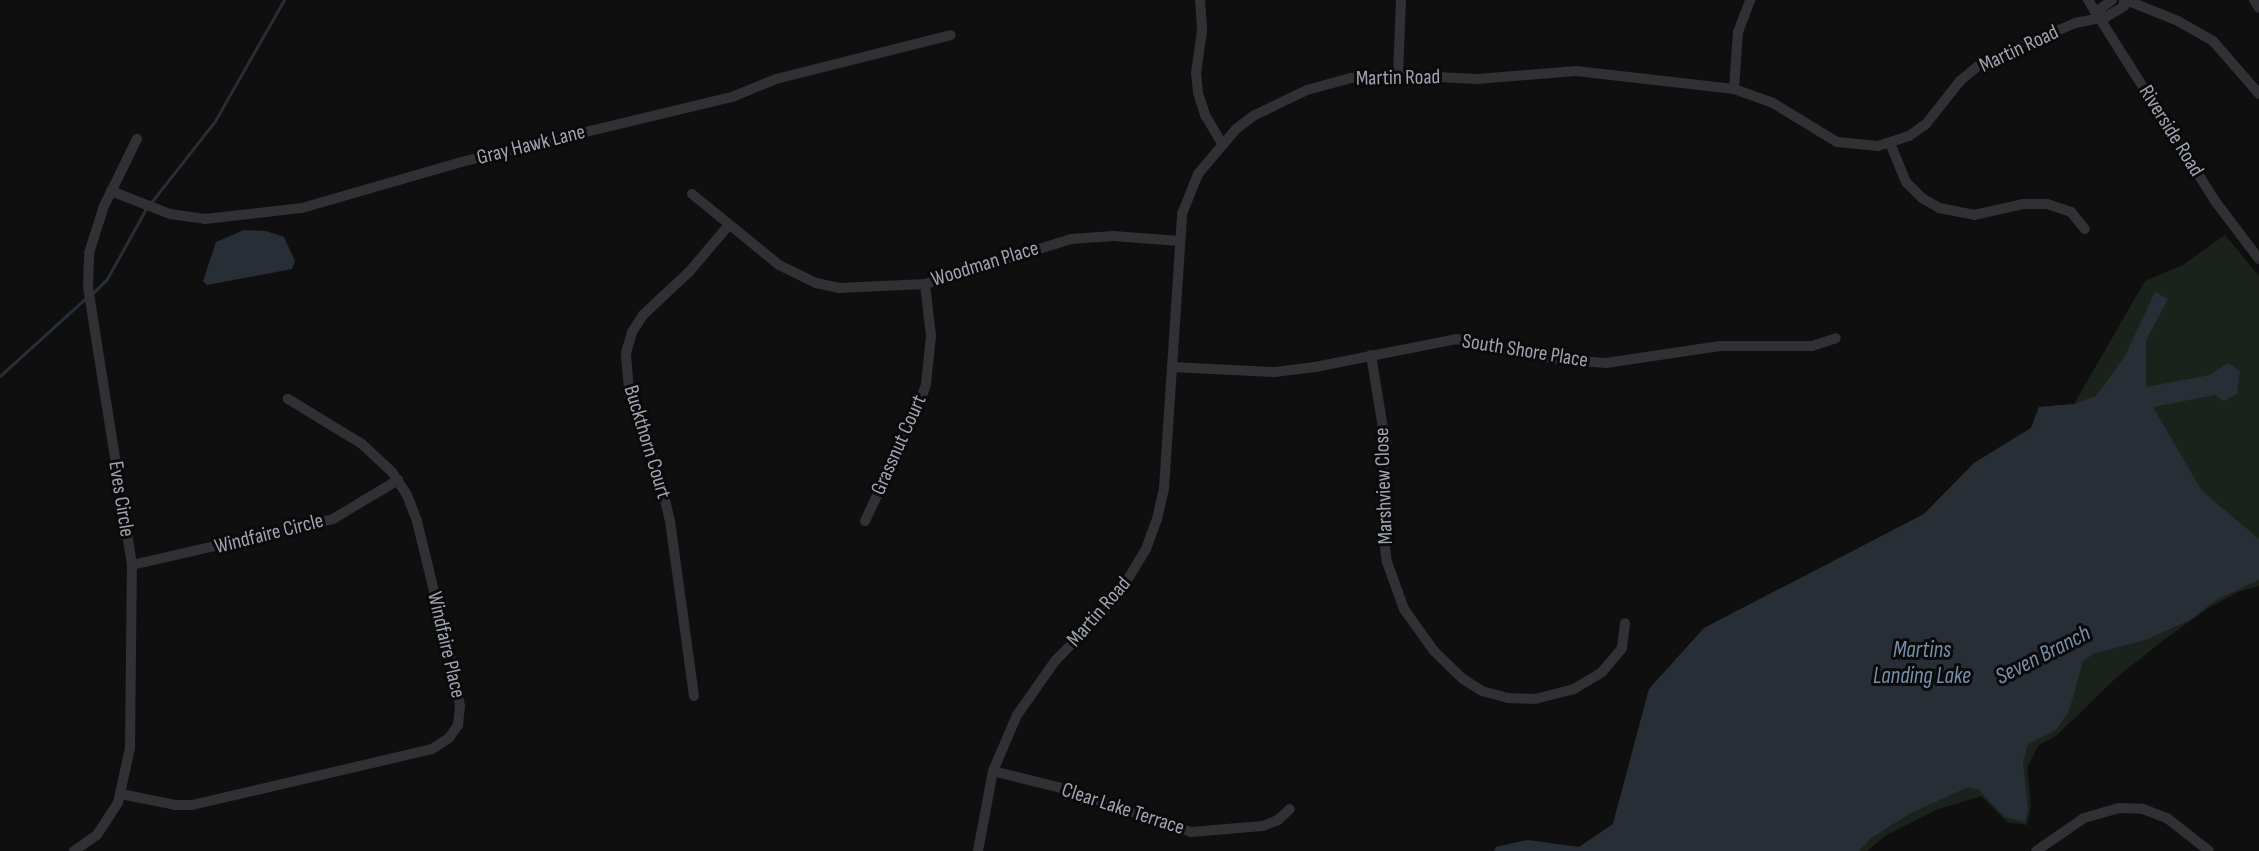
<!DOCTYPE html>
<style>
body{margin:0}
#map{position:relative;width:2259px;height:851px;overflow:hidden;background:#0f0f10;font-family:"Sofia Sans Condensed",sans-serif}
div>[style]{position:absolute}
.green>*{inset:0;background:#1b221c}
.water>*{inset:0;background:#282e35}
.stream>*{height:2.5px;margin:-1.25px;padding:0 1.25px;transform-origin:1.25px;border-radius:1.25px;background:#282e35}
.minor>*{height:10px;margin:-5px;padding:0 5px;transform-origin:5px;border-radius:5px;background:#303035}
span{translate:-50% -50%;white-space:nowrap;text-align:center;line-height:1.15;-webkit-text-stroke:6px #0a0a0b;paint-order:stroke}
.street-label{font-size:21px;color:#a0a4b1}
.water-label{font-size:23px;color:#7690ac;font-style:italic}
</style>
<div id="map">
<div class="green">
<div style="clip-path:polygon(2225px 235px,2259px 276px,2259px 586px,2238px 592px,2210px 607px,2169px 636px,2117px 677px,2056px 736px,2039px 745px,2027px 767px,2031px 807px,2027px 825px,2007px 822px,1981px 796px,1936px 810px,1885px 836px,1867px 851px,1494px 851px,1496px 847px,1527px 840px,1579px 847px,1613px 824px,1649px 689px,1704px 628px,1924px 514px,1974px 463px,2031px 428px,2039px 407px,2074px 404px,2145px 281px,2183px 265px)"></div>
</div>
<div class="water">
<div style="clip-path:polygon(244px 230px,266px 231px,284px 237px,295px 261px,292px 269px,207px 285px,203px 281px,216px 242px)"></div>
<div style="clip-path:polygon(2155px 292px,2168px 299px,2146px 340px,2146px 387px,2210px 375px,2228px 363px,2240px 371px,2237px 394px,2223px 401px,2215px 395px,2153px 407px,2202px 491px,2259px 539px,2259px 580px,2216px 600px,2190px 620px,2145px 640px,2095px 653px,2083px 661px,2069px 711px,2056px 730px,2028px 744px,2023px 762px,2028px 810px,2025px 822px,2005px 817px,1979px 790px,1968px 787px,1909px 814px,1870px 839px,1859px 851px,1494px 851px,1496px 847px,1527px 840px,1579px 847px,1613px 824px,1649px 689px,1704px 628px,1924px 514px,1974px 463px,2031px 428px,2039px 407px,2074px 404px,2096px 396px,2125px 356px)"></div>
</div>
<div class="stream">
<div style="left:150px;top:204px;width:105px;rotate:-51.9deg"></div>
<div style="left:215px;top:121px;width:139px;rotate:-60.3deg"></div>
<div style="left:94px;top:292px;width:18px;rotate:-45deg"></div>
<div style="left:107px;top:279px;width:80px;rotate:-60.9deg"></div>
<div style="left:0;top:376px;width:116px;rotate:-42.2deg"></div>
</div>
<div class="minor">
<div style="left:1200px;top:0;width:31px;rotate:86deg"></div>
<div style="left:1202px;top:31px;width:42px;rotate:98.1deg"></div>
<div style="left:1196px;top:73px;width:20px;rotate:84deg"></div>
<div style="left:1198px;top:93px;width:23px;rotate:72deg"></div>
<div style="left:1205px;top:115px;width:33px;rotate:59deg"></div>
<div style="left:2088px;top:0;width:238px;rotate:57.7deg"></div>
<div style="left:2215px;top:201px;width:73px;rotate:52.8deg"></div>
<div style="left:2126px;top:0;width:56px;rotate:22deg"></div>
<div style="left:2178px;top:21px;width:40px;rotate:29.7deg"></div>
<div style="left:2213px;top:41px;width:70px;rotate:49deg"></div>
<div style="left:2254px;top:0;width:9px;rotate:58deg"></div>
<div style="left:2098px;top:17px;width:8px;rotate:-76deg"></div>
<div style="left:2100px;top:9px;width:15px;rotate:-37deg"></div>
<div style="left:1398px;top:75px;width:75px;rotate:-87.7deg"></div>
<div style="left:1734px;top:89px;width:57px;rotate:-86deg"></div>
<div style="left:1738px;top:32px;width:34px;rotate:-69deg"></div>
<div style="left:1890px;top:143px;width:42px;rotate:67.7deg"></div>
<div style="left:1906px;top:182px;width:23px;rotate:45deg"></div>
<div style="left:1922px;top:198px;width:20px;rotate:30deg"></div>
<div style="left:1939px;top:208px;width:36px;rotate:11deg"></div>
<div style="left:1974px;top:215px;width:50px;rotate:-12.7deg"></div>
<div style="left:2023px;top:204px;width:24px"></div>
<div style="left:2047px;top:204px;width:25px;rotate:18deg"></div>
<div style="left:2071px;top:212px;width:22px;rotate:51deg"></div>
<div style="left:111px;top:191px;width:63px;rotate:21.3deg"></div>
<div style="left:170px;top:214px;width:35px;rotate:8deg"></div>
<div style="left:205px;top:219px;width:98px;rotate:-6.5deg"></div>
<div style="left:302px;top:208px;width:166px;rotate:-16.1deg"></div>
<div style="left:461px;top:162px;width:279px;rotate:-13.5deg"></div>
<div style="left:732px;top:97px;width:48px;rotate:-22.2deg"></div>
<div style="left:776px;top:79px;width:180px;rotate:-14.1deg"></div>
<div style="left:692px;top:194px;width:112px;rotate:39.2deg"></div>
<div style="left:779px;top:265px;width:41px;rotate:25.9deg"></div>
<div style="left:816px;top:283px;width:24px;rotate:12deg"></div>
<div style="left:839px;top:288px;width:86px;rotate:-2.7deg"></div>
<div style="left:925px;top:284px;width:153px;rotate:-17.1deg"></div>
<div style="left:1071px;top:239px;width:42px;rotate:-4.1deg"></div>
<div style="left:1113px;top:236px;width:67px;rotate:4.3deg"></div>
<div style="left:1371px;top:355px;width:80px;rotate:80.7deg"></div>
<div style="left:1384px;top:434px;width:97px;rotate:90.6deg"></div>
<div style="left:1383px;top:531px;width:31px;rotate:83deg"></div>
<div style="left:1387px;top:562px;width:50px;rotate:70.1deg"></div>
<div style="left:1404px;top:609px;width:52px;rotate:54.5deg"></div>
<div style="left:1434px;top:651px;width:40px;rotate:44deg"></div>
<div style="left:1463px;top:679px;width:22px;rotate:32deg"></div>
<div style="left:1482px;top:691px;width:27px;rotate:15deg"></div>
<div style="left:1508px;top:698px;width:27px;rotate:2deg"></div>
<div style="left:1535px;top:699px;width:40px;rotate:-14.4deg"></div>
<div style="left:1574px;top:689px;width:33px;rotate:-31deg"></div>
<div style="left:1602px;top:672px;width:31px;rotate:-50deg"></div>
<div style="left:1622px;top:648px;width:25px;rotate:-83deg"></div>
<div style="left:1172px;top:367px;width:103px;rotate:2.8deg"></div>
<div style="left:1275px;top:372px;width:40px;rotate:-7.1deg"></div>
<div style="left:1315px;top:367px;width:144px;rotate:-11.2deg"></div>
<div style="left:1456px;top:339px;width:101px;rotate:11.4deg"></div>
<div style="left:1555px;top:359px;width:51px;rotate:4.5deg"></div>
<div style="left:1606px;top:363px;width:115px;rotate:-8.5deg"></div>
<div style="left:1720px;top:346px;width:92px"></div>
<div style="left:1812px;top:346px;width:25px;rotate:-18deg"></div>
<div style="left:865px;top:521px;width:117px;rotate:-64.7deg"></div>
<div style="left:915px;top:415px;width:33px;rotate:-70deg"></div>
<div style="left:926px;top:384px;width:48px;rotate:-84.1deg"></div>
<div style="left:931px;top:336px;width:52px;rotate:-96.6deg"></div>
<div style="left:132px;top:565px;width:206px;rotate:-12.9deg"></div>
<div style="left:333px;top:519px;width:76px;rotate:-31deg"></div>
<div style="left:694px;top:696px;width:177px;rotate:-97.8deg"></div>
<div style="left:670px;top:521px;width:51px;rotate:-103.5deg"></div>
<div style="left:658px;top:471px;width:86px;rotate:-109.7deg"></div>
<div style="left:629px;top:390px;width:37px;rotate:-95deg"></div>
<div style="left:626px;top:353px;width:22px;rotate:-74deg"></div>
<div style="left:632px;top:332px;width:20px;rotate:-57deg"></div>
<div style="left:643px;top:315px;width:63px;rotate:-43.1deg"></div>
<div style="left:689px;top:272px;width:62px;rotate:-49.6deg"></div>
<div style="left:993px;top:771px;width:74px;rotate:14deg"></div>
<div style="left:1065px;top:789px;width:133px;rotate:18.8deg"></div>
<div style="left:1191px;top:832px;width:72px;rotate:-4.8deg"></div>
<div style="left:1263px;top:826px;width:16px;rotate:-22deg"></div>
<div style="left:1278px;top:820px;width:16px;rotate:-43deg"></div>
<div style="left:121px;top:794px;width:55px;rotate:11.5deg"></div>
<div style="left:175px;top:805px;width:17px"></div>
<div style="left:192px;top:805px;width:246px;rotate:-13.1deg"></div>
<div style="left:432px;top:749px;width:20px;rotate:-33deg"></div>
<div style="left:449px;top:738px;width:16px;rotate:-55deg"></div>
<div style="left:458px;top:725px;width:19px;rotate:-84deg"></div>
<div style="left:460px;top:706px;width:38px;rotate:-101deg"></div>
<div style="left:453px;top:669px;width:152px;rotate:-103.7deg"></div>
<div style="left:417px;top:521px;width:28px;rotate:-111deg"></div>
<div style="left:407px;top:495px;width:27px;rotate:-123deg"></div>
<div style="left:392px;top:472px;width:41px;rotate:-137deg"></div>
<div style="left:362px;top:444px;width:87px;rotate:-148.7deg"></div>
<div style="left:74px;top:851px;width:28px;rotate:-35deg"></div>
<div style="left:97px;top:835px;width:38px;rotate:-57deg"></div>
<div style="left:118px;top:803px;width:56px;rotate:-77.7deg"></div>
<div style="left:130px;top:748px;width:183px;rotate:-89.4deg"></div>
<div style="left:132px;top:565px;width:281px;rotate:-99deg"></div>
<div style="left:88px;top:287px;width:34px;rotate:-88deg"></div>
<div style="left:89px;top:253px;width:49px;rotate:-72.3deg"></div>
<div style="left:104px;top:206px;width:75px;rotate:-63.8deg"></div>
<div style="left:978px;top:851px;width:81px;rotate:-79.4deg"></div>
<div style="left:993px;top:771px;width:61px;rotate:-66.8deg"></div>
<div style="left:1017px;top:715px;width:66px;rotate:-54.9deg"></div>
<div style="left:1055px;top:661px;width:86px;rotate:-45.5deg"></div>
<div style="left:1115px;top:600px;width:60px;rotate:-58.7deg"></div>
<div style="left:1146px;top:549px;width:32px;rotate:-70deg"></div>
<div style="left:1157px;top:519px;width:32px;rotate:-77deg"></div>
<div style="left:1164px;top:488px;width:275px;rotate:-86.2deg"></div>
<div style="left:1182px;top:214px;width:43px;rotate:-68.2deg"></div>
<div style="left:1198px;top:174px;width:59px;rotate:-49.8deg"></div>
<div style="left:1236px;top:129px;width:21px;rotate:-37deg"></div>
<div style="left:1253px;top:116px;width:60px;rotate:-25.7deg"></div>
<div style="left:1307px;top:90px;width:46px;rotate:-15.3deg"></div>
<div style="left:1351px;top:78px;width:47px;rotate:-3.7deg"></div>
<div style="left:1398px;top:75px;width:79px;rotate:2.9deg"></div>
<div style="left:1477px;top:79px;width:99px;rotate:-4.6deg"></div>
<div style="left:1576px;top:71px;width:159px;rotate:6.5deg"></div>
<div style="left:1734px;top:89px;width:41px;rotate:19.7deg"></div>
<div style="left:1773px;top:103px;width:75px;rotate:31.4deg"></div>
<div style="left:1837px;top:142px;width:41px;rotate:5.6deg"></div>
<div style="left:1878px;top:146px;width:33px;rotate:-18deg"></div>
<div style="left:1909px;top:136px;width:21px;rotate:-35deg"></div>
<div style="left:1926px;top:124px;width:55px;rotate:-51.7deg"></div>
<div style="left:1960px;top:81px;width:26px;rotate:-40deg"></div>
<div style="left:1980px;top:64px;width:103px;rotate:-23.3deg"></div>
<div style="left:2075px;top:23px;width:32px;rotate:-11deg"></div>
<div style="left:2106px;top:17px;width:21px;rotate:-31deg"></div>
<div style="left:2124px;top:6px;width:6px;rotate:-90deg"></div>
<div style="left:2036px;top:851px;width:58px;rotate:-34.5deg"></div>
<div style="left:2084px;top:818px;width:36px;rotate:-16deg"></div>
<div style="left:2119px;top:808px;width:24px;rotate:2deg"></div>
<div style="left:2143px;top:809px;width:26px;rotate:21deg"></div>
<div style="left:2167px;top:818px;width:53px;rotate:38.2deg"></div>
</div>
<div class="street-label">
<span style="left:2019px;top:49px;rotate:-25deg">Martin Road</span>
<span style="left:1398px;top:78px;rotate:-1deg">Martin Road</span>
<span style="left:2171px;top:131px;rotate:58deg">Riverside Road</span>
<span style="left:531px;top:145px;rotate:-14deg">Gray Hawk Lane</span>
<span style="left:985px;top:264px;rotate:-17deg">Woodman Place</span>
<span style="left:1525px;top:351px;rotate:9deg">South Shore Place</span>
<span style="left:647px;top:442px;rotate:73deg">Buckthorn Court</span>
<span style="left:899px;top:445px;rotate:-66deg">Grassnut Court</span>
<span style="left:1384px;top:486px;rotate:-92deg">Marshview Close</span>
<span style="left:121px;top:499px;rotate:81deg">Eves Circle</span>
<span style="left:269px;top:534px;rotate:-14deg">Windfaire Circle</span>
<span style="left:1099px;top:612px;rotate:-49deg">Martin Road</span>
<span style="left:446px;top:645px;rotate:77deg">Windfaire Place</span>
<span style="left:1123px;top:809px;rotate:18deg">Clear Lake Terrace</span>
</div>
<div class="water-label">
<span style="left:1922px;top:663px">Martins<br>Landing Lake</span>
<span style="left:2043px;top:655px;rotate:-27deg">Seven Branch</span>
</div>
</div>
